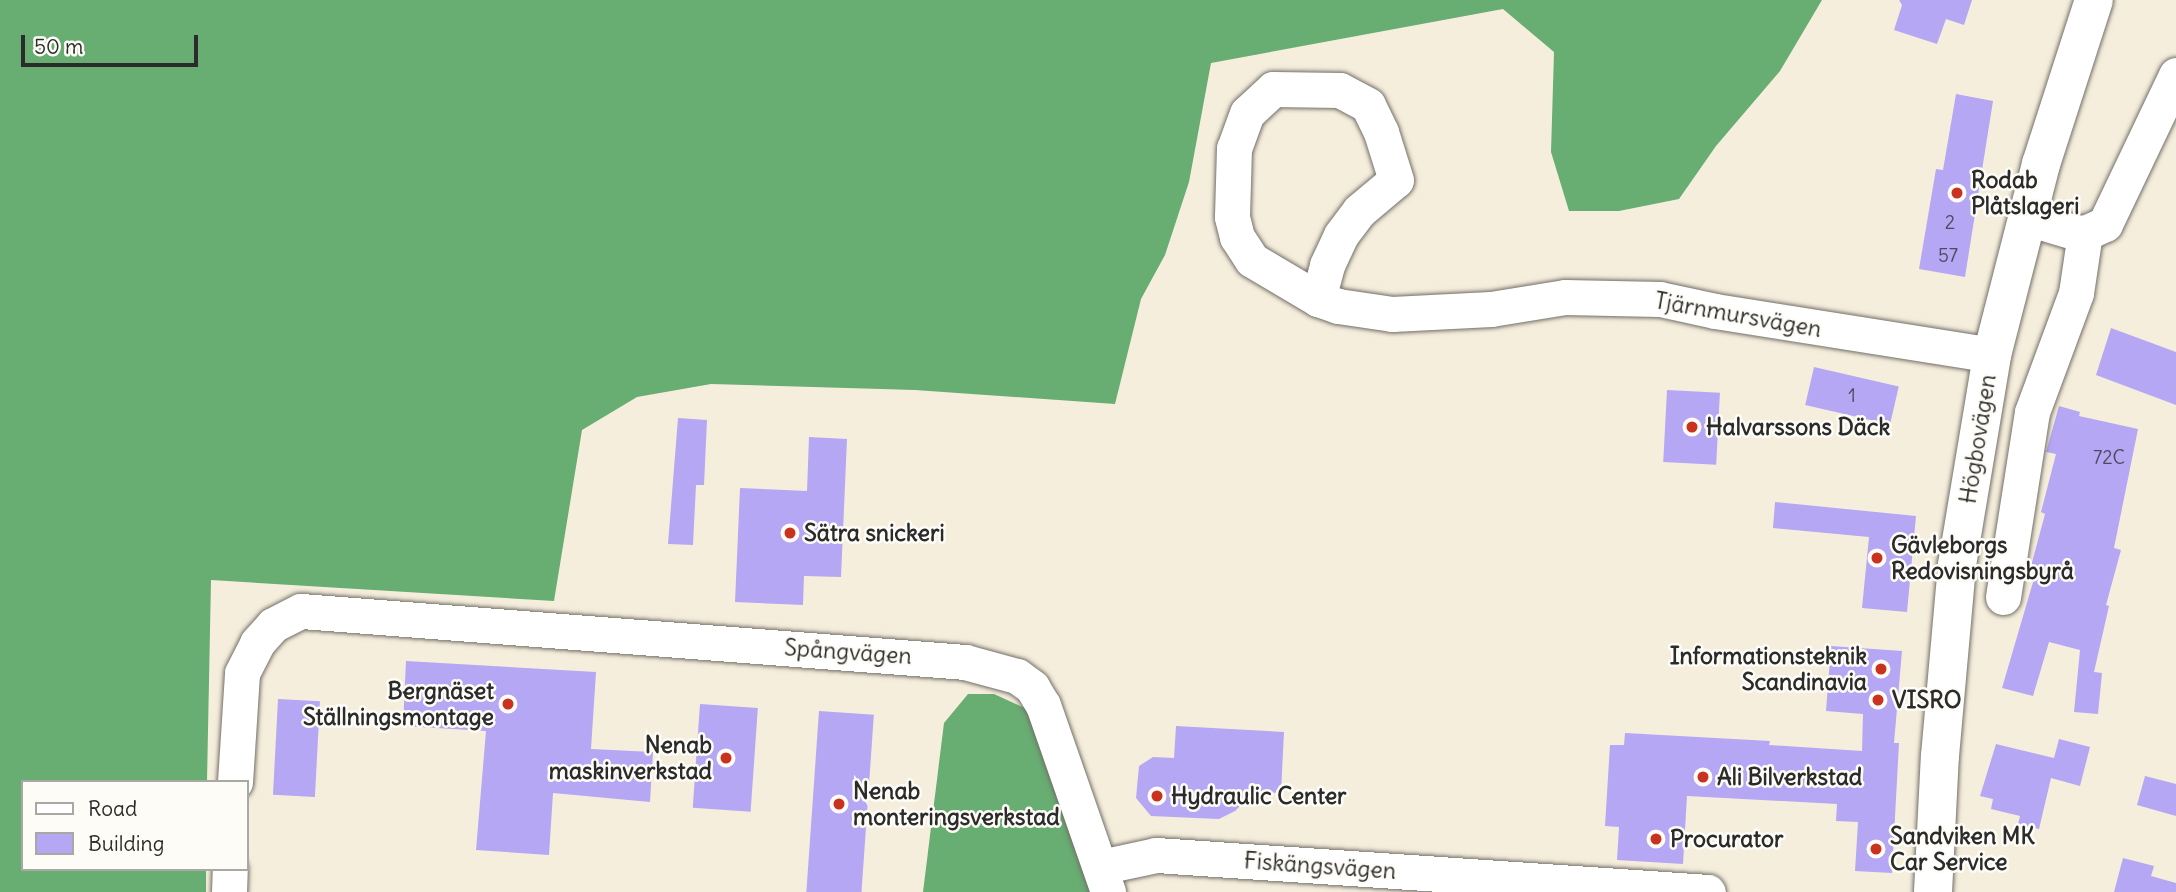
<!DOCTYPE html>
<meta charset="utf-8">
<style>
body{margin:0}
#map{position:relative;width:2176px;height:892px;overflow:hidden;background:#f6eedc;font-family:Delius,sans-serif}
div>[style]{position:absolute}
.forest>*{inset:0;background:#68ad72}
.building>*{inset:0;background:#b5a7f3;transform-origin:0 0}
.roads{filter:drop-shadow(0 0 2px #726f69) drop-shadow(0 0 2px #726f69)}
.minor>*{height:35px;margin:-17.5px;padding:0 17.5px;transform-origin:17.5px;border-radius:17.5px;background:#fff}
.major>*{height:38px;margin:-19px;padding:0 19px;transform-origin:19px;border-radius:19px;background:#fff}
.dots>*{width:19px;height:19px;translate:-50% -50%;box-sizing:border-box;border:4px solid #fdfcf7;border-radius:50%}
span{translate:-50% -50%;white-space:nowrap;text-align:center;line-height:1.15;-webkit-text-stroke:5px #fdfcf7;paint-order:stroke}
.number-label{font-size:19px;color:#4e4a5d}
.number-label span{-webkit-text-stroke-width:0}
.poi-label{font-size:23px;color:#2b2b2b;font-weight:700}
.left{translate:0 -50%;text-align:left}
.right{translate:-100% -50%;text-align:right}
.street-label{font-size:23px;color:#2b2b2b}
.legend{position:absolute;left:21px;top:780px;width:228px;height:91px;box-sizing:border-box;background:#fdfcf7;border:2px solid #a9a8a5;margin:0;padding:9px 12px;list-style:none;font-size:21px;color:#2b2b2b}
.legend li{display:flex;align-items:center;gap:14px;height:35px}
.legend b{width:35px;border:2px solid #a9a8a5}
.scale{position:absolute;left:21px;top:35px;width:177px;height:32px;box-sizing:border-box;border:4px solid #2b2b2b;border-top:0;padding-left:9px;font-size:21px;line-height:24px;white-space:nowrap;color:#2b2b2b;-webkit-text-stroke:5px #fdfcf7;paint-order:stroke}
</style>
<div id="map">
<div class="forest">
<div style="clip-path:polygon(0 0,1822px 0,1780px 71px,1716px 146px,1679px 199px,1619px 211px,1569px 211px,1551px 152px,1554px 52px,1503px 9px,1211px 63px,1189px 182px,1165px 255px,1141px 299px,1115px 404px,915px 390px,711px 384px,637px 397px,582px 430px,554px 601px,211px 580px,207px 782px,23px 782px,23px 869px,206px 869px,206px 892px,0 892px)"></div>
<div style="clip-path:polygon(968px 694px,994px 694px,1029px 710px,1092px 892px,923px 892px,944px 723px)"></div>
</div>
<div class="building">
<div style="clip-path:polygon(1899px 0,1972px 0,1964px 25px,1946px 19px,1937px 44px,1894px 30px,1902px 5px)"></div>
<div style="clip-path:polygon(1956px 94px,1993px 101px,1965px 277px,1919px 269px,1936px 169px,1943px 170px)"></div>
<div style="clip-path:polygon(2111px 328px,2176px 352px,2176px 405px,2096px 375px)"></div>
<div style="left:1814px;top:367px;width:87px;height:39px;rotate:13deg"></div>
<div style="left:1667px;top:390px;width:53px;height:72px;rotate:3deg"></div>
<div style="clip-path:polygon(2059px 406px,2080px 412px,2079px 416px,2138px 429px,2114px 548px,2121px 550px,2106px 605px,2109px 606px,2094px 672px,2102px 673px,2098px 714px,2074px 712px,2080px 650px,2049px 642px,2033px 696px,2002px 688px,2036px 572px,2030px 570px,2045px 514px,2041px 512px,2056px 454px,2046px 452px)"></div>
<div style="clip-path:polygon(678px 418px,707px 420px,704px 485px,696px 485px,693px 545px,668px 544px)"></div>
<div style="clip-path:polygon(809px 437px,847px 439px,841px 577px,804px 576px,803px 605px,735px 602px,740px 488px,807px 491px)"></div>
<div style="clip-path:polygon(1775px 502px,1916px 516px,1907px 612px,1862px 608px,1869px 537px,1773px 528px)"></div>
<div style="clip-path:polygon(1831px 646px,1902px 651px,1894px 743px,1899px 743px,1892px 873px,1855px 871px,1858px 822px,1836px 821px,1837px 804px,1687px 796px,1683px 864px,1617px 860px,1619px 827px,1605px 826px,1610px 745px,1624px 745px,1625px 733px,1770px 741px,1769px 745px,1862px 751px,1863px 714px,1826px 711px)"></div>
<div style="clip-path:polygon(406px 661px,596px 672px,591px 749px,653px 752px,650px 802px,553px 793px,549px 855px,476px 850px,486px 731px,403px 726px)"></div>
<div style="left:278px;top:699px;width:42px;height:96px;rotate:3deg"></div>
<div style="left:700px;top:704px;width:58px;height:104px;rotate:4deg"></div>
<div style="left:819px;top:711px;width:55px;height:182px;rotate:4deg"></div>
<div style="clip-path:polygon(1176px 726px,1284px 732px,1281px 793px,1244px 791px,1244px 802px,1235px 811px,1219px 819px,1151px 816px,1136px 798px,1139px 766px,1153px 757px,1174px 758px)"></div>
<div style="clip-path:polygon(2059px 739px,2090px 747px,2080px 786px,2051px 778px,2039px 829px,2018px 824px,2020px 816px,1991px 809px,1993px 799px,1980px 796px,1996px 744px,2054px 758px)"></div>
<div style="clip-path:polygon(2145px 776px,2176px 784px,2176px 816px,2137px 805px)"></div>
<div style="clip-path:polygon(2123px 858px,2154px 866px,2151px 876px,2176px 883px,2176px 892px,2114px 892px)"></div>
</div>
<div class="roads">
<div class="minor">
<div style="left:2027px;top:218px;width:49px;rotate:16.6deg"></div>
<div style="left:2074px;top:232px;width:11px;rotate:5deg"></div>
<div style="left:2085px;top:233px;width:22px;rotate:-24deg"></div>
<div style="left:2105px;top:224px;width:165px;rotate:-64.5deg"></div>
<div style="left:1318px;top:299px;width:35px;rotate:-75deg"></div>
<div style="left:1327px;top:265px;width:33px;rotate:-65deg"></div>
<div style="left:1341px;top:235px;width:30px;rotate:-53deg"></div>
<div style="left:1359px;top:211px;width:48px;rotate:-40deg"></div>
<div style="left:1396px;top:180px;width:50px;rotate:-107.4deg"></div>
<div style="left:1381px;top:132px;width:30px;rotate:-116deg"></div>
<div style="left:1368px;top:105px;width:32px;rotate:-152deg"></div>
<div style="left:1340px;top:90px;width:67px;rotate:-179.1deg"></div>
<div style="left:1273px;top:89px;width:35px;rotate:137deg"></div>
<div style="left:1247px;top:113px;width:37px;rotate:110deg"></div>
<div style="left:1234px;top:148px;width:69px;rotate:91.7deg"></div>
<div style="left:1232px;top:217px;width:21px;rotate:76deg"></div>
<div style="left:1237px;top:237px;width:27px;rotate:57deg"></div>
<div style="left:1252px;top:260px;width:77px;rotate:30.6deg"></div>
<div style="left:1318px;top:299px;width:21px;rotate:19deg"></div>
<div style="left:1338px;top:306px;width:55px;rotate:8.4deg"></div>
<div style="left:1392px;top:314px;width:99px;rotate:-2.9deg"></div>
<div style="left:1491px;top:309px;width:75px;rotate:-9.2deg"></div>
<div style="left:1565px;top:297px;width:95px;rotate:1.2deg"></div>
<div style="left:1660px;top:299px;width:56px;rotate:12.3deg"></div>
<div style="left:1715px;top:311px;width:280px;rotate:9deg"></div>
<div style="left:2003px;top:597px;width:187px;rotate:-81.1deg"></div>
<div style="left:2032px;top:412px;width:127px;rotate:-69.7deg"></div>
<div style="left:2076px;top:293px;width:61px;rotate:-81.5deg"></div>
<div style="left:235px;top:782px;width:109px;rotate:-86.3deg"></div>
<div style="left:242px;top:673px;width:34px;rotate:-63deg"></div>
<div style="left:257px;top:643px;width:24px;rotate:-48deg"></div>
<div style="left:273px;top:625px;width:31px;rotate:-27deg"></div>
<div style="left:301px;top:611px;width:666px;rotate:4.39deg"></div>
<div style="left:965px;top:662px;width:54px;rotate:15.1deg"></div>
<div style="left:1017px;top:676px;width:19px;rotate:36deg"></div>
<div style="left:1032px;top:687px;width:21px;rotate:59deg"></div>
<div style="left:1043px;top:705px;width:198px;rotate:70.8deg"></div>
<div style="left:1100px;top:867px;width:57px;rotate:-12.1deg"></div>
<div style="left:1156px;top:855px;width:553px;rotate:3.83deg"></div>
<div style="left:229px;top:892px;width:23px;rotate:-88deg"></div>
</div>
<div class="major">
<div style="left:1933px;top:892px;width:136px;rotate:-87.1deg"></div>
<div style="left:1940px;top:756px;width:192px;rotate:-84.9deg"></div>
<div style="left:1957px;top:565px;width:213px;rotate:-80.5deg"></div>
<div style="left:1992px;top:355px;width:197px;rotate:-75.6deg"></div>
<div style="left:2041px;top:164px;width:172px;rotate:-72.1deg"></div>
</div>
</div>
<div class="dots">
<div style="left:1957px;top:193px;background:#c8321e"></div>
<div style="left:1692px;top:427px;background:#c8321e"></div>
<div style="left:790px;top:533px;background:#c8321e"></div>
<div style="left:1877px;top:558px;background:#c8321e"></div>
<div style="left:1881px;top:669px;background:#c8321e"></div>
<div style="left:1878px;top:700px;background:#c8321e"></div>
<div style="left:508px;top:704px;background:#c8321e"></div>
<div style="left:726px;top:758px;background:#c8321e"></div>
<div style="left:1703px;top:777px;background:#c8321e"></div>
<div style="left:1157px;top:796px;background:#c8321e"></div>
<div style="left:839px;top:804px;background:#c8321e"></div>
<div style="left:1656px;top:839px;background:#c8321e"></div>
<div style="left:1876px;top:849px;background:#c8321e"></div>
</div>
<div class="number-label">
<span style="left:1950px;top:223px">2</span>
<span style="left:1948px;top:256px">57</span>
<span style="left:1852px;top:396px">1</span>
<span style="left:2109px;top:458px">72C</span>
</div>
<div class="poi-label">
<span class="left" style="left:1971px;top:193px">Rodab<br>Plåtslageri</span>
<span class="left" style="left:1706px;top:427px">Halvarssons Däck</span>
<span class="left" style="left:804px;top:533px">Sätra snickeri</span>
<span class="left" style="left:1891px;top:558px">Gävleborgs<br>Redovisningsbyrå</span>
<span class="right" style="left:1867px;top:669px">Informationsteknik<br>Scandinavia</span>
<span class="right" style="left:494px;top:704px">Bergnäset<br>Ställningsmontage</span>
<span class="left" style="left:1892px;top:700px">VISRO</span>
<span class="right" style="left:712px;top:758px">Nenab<br>maskinverkstad</span>
<span class="left" style="left:1717px;top:777px">Ali Bilverkstad</span>
<span class="left" style="left:853px;top:804px">Nenab<br>monteringsverkstad</span>
<span class="left" style="left:1171px;top:796px">Hydraulic Center</span>
<span class="left" style="left:1890px;top:849px">Sandviken MK<br>Car Service</span>
<span class="left" style="left:1670px;top:839px">Procurator</span>
</div>
<div class="street-label">
<span style="left:1738px;top:315px;rotate:10deg">Tjärnmursvägen</span>
<span style="left:1978px;top:439px;rotate:-81deg">Högbovägen</span>
<span style="left:848px;top:652px;rotate:4deg">Spångvägen</span>
<span style="left:1320px;top:866px;rotate:4deg">Fiskängsvägen</span>
</div>
<ul class="legend">
<li><b style="height:9px;background:#fff"></b>Road</li>
<li><b style="height:19px;background:#b5a7f3"></b>Building</li>
</ul>
<div class="scale">50 m</div>
</div>
